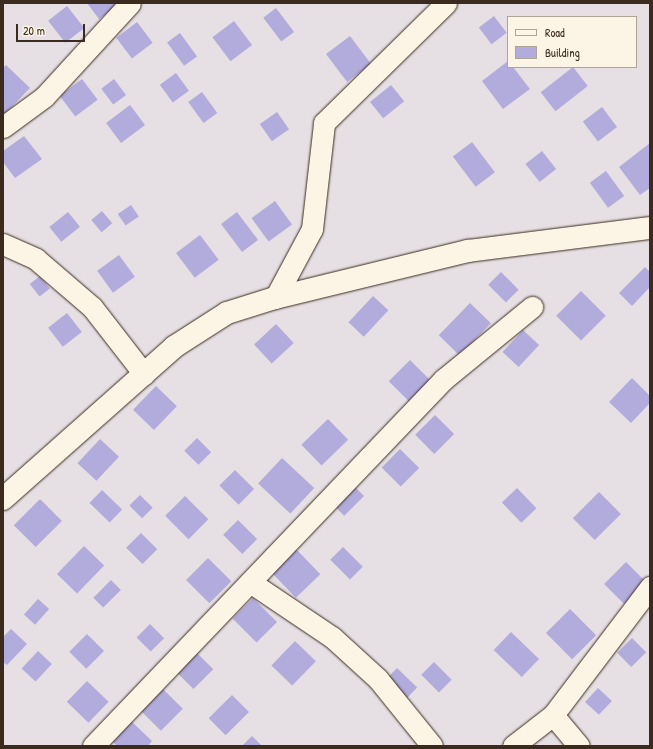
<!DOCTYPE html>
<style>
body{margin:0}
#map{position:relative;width:653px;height:749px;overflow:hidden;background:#e6dfe3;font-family:"Patrick Hand",sans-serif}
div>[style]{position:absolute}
.building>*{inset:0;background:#b2acdd;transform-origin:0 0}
.roads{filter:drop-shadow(0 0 1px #3b2a1e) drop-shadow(0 0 1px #3b2a1e)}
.street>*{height:21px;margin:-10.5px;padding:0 10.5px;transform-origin:10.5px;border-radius:10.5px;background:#fcf5e5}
.secondary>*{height:22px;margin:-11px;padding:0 11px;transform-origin:11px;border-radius:11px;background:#fcf5e5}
span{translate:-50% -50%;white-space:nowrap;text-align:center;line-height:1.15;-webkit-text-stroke:4px #fcf5e5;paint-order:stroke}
.frame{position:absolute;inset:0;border:4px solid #3b2a1e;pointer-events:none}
.legend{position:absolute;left:507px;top:16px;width:130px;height:52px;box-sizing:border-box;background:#fcf5e5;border:1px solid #afa495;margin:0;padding:5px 7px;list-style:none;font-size:12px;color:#3b2a1e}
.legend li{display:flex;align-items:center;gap:8px;height:20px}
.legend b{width:20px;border:1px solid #afa495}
.scale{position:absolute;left:16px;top:24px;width:69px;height:18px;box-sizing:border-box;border:2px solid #3b2a1e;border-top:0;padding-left:5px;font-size:12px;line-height:14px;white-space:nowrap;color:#3b2a1e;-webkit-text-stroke:3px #fcf5e5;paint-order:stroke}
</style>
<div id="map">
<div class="building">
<div style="clip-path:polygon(87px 3px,121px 3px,99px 19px)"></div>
<div style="left:67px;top:6px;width:28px;height:24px;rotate:52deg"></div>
<div style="left:276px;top:8px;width:30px;height:16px;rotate:53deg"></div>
<div style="left:494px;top:16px;width:21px;height:19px;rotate:53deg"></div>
<div style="left:234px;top:21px;width:30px;height:27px;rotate:53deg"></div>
<div style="left:137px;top:22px;width:26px;height:26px;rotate:53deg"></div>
<div style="left:180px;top:33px;width:29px;height:16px;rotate:54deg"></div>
<div style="left:350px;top:36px;width:35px;height:30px;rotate:53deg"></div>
<div style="clip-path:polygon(508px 61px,508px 67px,513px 67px,530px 89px,503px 109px,482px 81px)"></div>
<div style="clip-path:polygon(6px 65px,30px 88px,3px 116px,3px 68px)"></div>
<div style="left:573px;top:67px;width:24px;height:41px;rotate:52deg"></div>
<div style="left:176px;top:73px;width:22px;height:20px;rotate:54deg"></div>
<div style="left:82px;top:79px;width:26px;height:28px;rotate:53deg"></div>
<div style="left:114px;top:79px;width:20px;height:16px;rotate:53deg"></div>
<div style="left:391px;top:85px;width:21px;height:27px;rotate:51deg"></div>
<div style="left:202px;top:92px;width:26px;height:17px;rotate:54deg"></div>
<div style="left:130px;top:105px;width:25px;height:30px;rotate:53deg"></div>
<div style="left:602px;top:107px;width:25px;height:24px;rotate:53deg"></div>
<div style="left:277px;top:112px;width:21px;height:21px;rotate:55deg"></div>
<div style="clip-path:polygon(24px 136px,42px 159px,15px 178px,3px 162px,3px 151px)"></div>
<div style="left:472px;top:142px;width:38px;height:24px;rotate:53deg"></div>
<div style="clip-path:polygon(650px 143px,650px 188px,640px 195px,619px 167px)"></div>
<div style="left:542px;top:151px;width:23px;height:21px;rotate:52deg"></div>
<div style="left:606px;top:171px;width:31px;height:20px;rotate:54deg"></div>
<div style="left:275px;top:201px;width:29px;height:29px;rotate:54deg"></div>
<div style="left:131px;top:205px;width:14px;height:16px;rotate:56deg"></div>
<div style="left:102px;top:211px;width:16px;height:14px;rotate:50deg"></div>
<div style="left:68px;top:212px;width:19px;height:24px;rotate:51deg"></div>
<div style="left:237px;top:212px;width:35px;height:20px;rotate:53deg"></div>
<div style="left:200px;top:235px;width:31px;height:30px;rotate:53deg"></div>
<div style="left:119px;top:255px;width:27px;height:27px;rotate:54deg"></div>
<div style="clip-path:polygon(645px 267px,650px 272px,650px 287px,632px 306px,619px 293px)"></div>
<div style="left:501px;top:272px;width:25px;height:18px;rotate:45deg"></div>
<div style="left:40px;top:276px;width:16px;height:13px;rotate:52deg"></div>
<div style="left:581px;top:291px;width:35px;height:35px;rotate:45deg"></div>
<div style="left:373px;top:296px;width:21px;height:36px;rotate:43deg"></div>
<div style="left:470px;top:303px;width:29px;height:45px;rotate:44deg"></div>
<div style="left:67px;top:313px;width:24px;height:24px;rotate:52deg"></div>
<div style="left:276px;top:324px;width:26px;height:30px;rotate:47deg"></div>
<div style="left:523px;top:330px;width:22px;height:30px;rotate:43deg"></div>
<div style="left:410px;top:360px;width:28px;height:30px;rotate:45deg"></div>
<div style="clip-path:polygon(632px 378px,650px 396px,650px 403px,631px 423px,609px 402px)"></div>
<div style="left:156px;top:386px;width:29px;height:33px;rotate:44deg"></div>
<div style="left:435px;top:415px;width:27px;height:28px;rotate:45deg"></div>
<div style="left:328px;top:419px;width:29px;height:37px;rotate:46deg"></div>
<div style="left:197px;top:438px;width:20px;height:18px;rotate:45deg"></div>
<div style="left:100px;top:439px;width:26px;height:33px;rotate:43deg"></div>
<div style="left:400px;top:449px;width:27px;height:26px;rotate:45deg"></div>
<div style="left:282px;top:458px;width:44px;height:35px;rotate:43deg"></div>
<div style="left:235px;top:470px;width:27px;height:22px;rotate:45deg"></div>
<div style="left:352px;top:484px;width:17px;height:28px;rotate:45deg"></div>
<div style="left:517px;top:488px;width:28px;height:21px;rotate:46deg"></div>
<div style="left:102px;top:490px;width:28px;height:18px;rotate:44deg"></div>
<div style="left:599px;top:492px;width:31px;height:37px;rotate:45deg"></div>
<div style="left:140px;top:495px;width:18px;height:15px;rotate:45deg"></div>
<div style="left:185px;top:496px;width:33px;height:28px;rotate:45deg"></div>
<div style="left:40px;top:499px;width:31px;height:37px;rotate:45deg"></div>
<div style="left:238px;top:520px;width:27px;height:21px;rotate:45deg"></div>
<div style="left:141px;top:533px;width:23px;height:21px;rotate:45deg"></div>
<div style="left:84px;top:546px;width:28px;height:39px;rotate:44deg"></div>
<div style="left:343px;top:547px;width:28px;height:18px;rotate:45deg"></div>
<div style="left:296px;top:549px;width:35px;height:34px;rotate:46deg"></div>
<div style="left:208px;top:558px;width:33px;height:31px;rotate:45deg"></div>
<div style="left:626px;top:562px;width:28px;height:31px;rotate:45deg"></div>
<div style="left:111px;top:580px;width:14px;height:25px;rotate:45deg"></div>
<div style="left:253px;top:598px;width:34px;height:29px;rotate:45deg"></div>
<div style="left:38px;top:599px;width:15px;height:21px;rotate:42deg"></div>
<div style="left:570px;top:609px;width:37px;height:34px;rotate:45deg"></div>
<div style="left:150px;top:624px;width:20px;height:19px;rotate:45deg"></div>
<div style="clip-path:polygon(11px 629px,27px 644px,7px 665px,3px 662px,3px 637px)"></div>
<div style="left:511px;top:632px;width:39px;height:25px;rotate:44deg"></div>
<div style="left:87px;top:634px;width:24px;height:25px;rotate:45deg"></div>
<div style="left:632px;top:638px;width:20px;height:21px;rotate:45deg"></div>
<div style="left:295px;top:641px;width:29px;height:34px;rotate:44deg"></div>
<div style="left:38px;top:651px;width:19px;height:24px;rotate:43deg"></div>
<div style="left:197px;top:653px;width:23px;height:28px;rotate:45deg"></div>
<div style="left:434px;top:662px;width:25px;height:18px;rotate:45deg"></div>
<div style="left:397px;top:668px;width:28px;height:17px;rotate:44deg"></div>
<div style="left:87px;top:681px;width:30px;height:29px;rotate:44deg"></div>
<div style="left:598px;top:688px;width:19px;height:19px;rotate:43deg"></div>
<div style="left:163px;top:689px;width:28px;height:31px;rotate:45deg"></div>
<div style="left:232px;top:695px;width:24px;height:33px;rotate:45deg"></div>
<div style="clip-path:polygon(130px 720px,152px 741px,148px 746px,117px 746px,111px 740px)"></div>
<div style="clip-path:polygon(252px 736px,262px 746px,242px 746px)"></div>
</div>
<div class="roads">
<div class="street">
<div style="left:3px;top:127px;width:51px;rotate:-36.2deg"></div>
<div style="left:44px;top:97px;width:127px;rotate:-47.5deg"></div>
<div style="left:3px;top:244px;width:36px;rotate:24deg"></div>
<div style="left:36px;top:259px;width:74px;rotate:40.6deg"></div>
<div style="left:92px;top:307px;width:85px;rotate:52.2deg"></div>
<div style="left:275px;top:298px;width:78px;rotate:-61.8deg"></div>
<div style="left:312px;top:229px;width:107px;rotate:-83.5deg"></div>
<div style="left:324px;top:123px;width:171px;rotate:-44.5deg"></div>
<div style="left:250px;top:582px;width:99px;rotate:33.9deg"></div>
<div style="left:332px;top:637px;width:62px;rotate:42.4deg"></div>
<div style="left:378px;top:679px;width:86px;rotate:51.1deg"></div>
<div style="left:553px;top:715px;width:40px;rotate:50deg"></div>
<div style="left:93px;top:746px;width:508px;rotate:-46.28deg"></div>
<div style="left:444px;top:379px;width:114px;rotate:-39.3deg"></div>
<div style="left:513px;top:746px;width:51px;rotate:-37.8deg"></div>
<div style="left:553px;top:715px;width:161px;rotate:-52.8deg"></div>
</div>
<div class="secondary">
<div style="left:3px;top:499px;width:229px;rotate:-41.6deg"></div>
<div style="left:174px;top:347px;width:63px;rotate:-32.7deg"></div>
<div style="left:227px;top:313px;width:50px;rotate:-17.4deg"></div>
<div style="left:275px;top:298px;width:199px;rotate:-13.7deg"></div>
<div style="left:468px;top:251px;width:183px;rotate:-7.2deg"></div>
</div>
</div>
<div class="frame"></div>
<ul class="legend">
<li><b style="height:5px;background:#fcf5e5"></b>Road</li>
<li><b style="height:11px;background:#b2acdd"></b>Building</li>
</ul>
<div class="scale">20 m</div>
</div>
